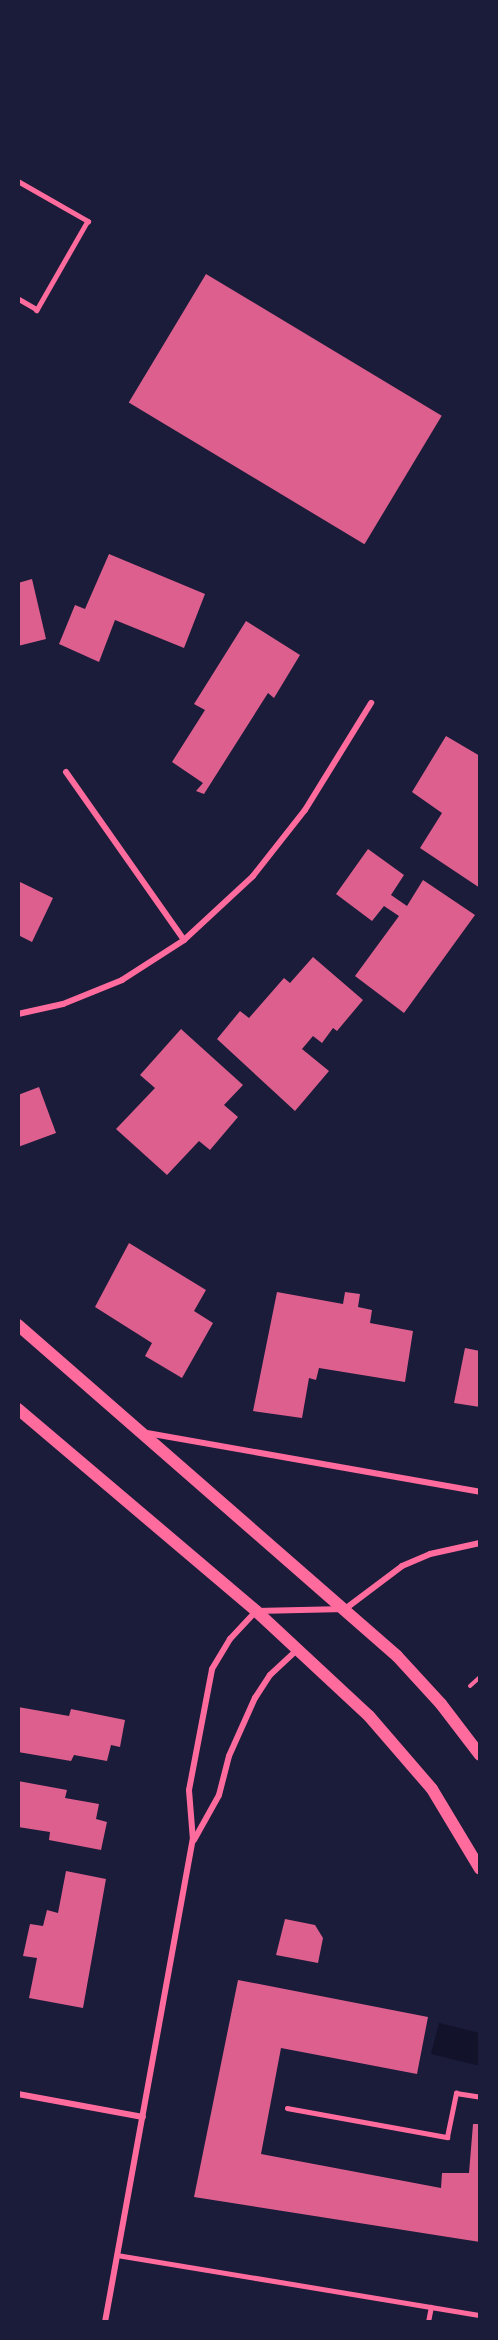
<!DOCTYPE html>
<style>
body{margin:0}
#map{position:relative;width:498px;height:2340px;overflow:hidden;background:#1b1b3a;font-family:Arial,sans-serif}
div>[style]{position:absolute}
.water>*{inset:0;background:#12122b}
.building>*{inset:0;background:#dd5f8e;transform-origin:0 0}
.path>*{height:4px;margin:-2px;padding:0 2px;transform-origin:2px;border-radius:2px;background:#ff6b9d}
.service>*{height:4.5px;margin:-2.25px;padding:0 2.25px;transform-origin:2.25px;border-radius:2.25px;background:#ff6b9d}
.minor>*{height:6px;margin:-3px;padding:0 3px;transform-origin:3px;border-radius:3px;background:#ff6b9d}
.secondary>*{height:12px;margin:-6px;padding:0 6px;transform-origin:6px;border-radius:6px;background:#ff6b9d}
span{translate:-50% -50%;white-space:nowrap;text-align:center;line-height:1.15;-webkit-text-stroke:4.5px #1b1b3a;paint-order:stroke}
.frame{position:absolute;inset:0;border:20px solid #1b1b3a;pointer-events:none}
</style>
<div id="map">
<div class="water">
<div style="clip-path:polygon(439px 2023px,480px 2033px,480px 2066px,431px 2054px)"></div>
</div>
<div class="building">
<div style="left:206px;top:274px;width:275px;height:150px;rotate:31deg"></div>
<div style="clip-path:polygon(109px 554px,205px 594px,184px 648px,115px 620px,99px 662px,59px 644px,75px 605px,85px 609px)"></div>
<div style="clip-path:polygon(32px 579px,46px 639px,18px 646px,18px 583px)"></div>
<div style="clip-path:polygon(246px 621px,300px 655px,274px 698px,268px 693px,204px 794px,196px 791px,203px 783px,172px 762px,205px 710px,194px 704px)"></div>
<div style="clip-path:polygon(446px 736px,480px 756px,480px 888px,420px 848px,442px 813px,412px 792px)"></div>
<div style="clip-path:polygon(368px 849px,404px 875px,391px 895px,407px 906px,423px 880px,475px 915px,404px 1013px,355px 976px,399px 916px,384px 906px,372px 921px,336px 894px)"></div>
<div style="clip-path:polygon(18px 881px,53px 898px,32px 942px,18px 935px)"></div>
<div style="clip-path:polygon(313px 957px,363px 1000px,337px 1031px,333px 1028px,322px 1043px,313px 1036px,302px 1049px,329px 1071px,295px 1111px,217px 1039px,240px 1011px,249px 1018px,284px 978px,290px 983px)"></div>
<div style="clip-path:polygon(181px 1029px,243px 1085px,224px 1105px,238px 1117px,210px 1150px,199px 1141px,167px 1175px,116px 1129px,155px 1088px,140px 1075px)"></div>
<div style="clip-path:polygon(39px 1087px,56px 1133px,18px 1147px,18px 1095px)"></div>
<div style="clip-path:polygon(129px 1243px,206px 1290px,194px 1311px,213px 1323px,182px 1378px,145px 1356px,152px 1343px,95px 1307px)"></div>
<div style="clip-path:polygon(277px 1292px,343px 1304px,345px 1292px,360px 1294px,358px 1307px,372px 1310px,370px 1323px,413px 1331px,405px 1382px,319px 1368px,316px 1380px,309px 1378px,302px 1418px,253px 1411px)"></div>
<div style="clip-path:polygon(465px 1348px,480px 1351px,480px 1407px,454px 1403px)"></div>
<div style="clip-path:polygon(18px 1707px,69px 1716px,71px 1709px,125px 1720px,120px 1747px,111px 1745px,107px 1761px,74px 1755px,71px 1761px,18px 1752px)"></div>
<div style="clip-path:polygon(18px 1781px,67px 1790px,65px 1798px,99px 1804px,96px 1819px,107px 1822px,101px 1850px,49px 1840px,50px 1832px,18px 1827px)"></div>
<div style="clip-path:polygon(66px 1871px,106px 1879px,83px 2008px,29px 1998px,37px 1958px,23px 1956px,30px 1924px,43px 1926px,47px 1910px,58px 1913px)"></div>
<div style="clip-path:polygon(285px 1919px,315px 1925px,323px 1938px,318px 1963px,276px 1955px)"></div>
<div style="clip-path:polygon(238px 1980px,428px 2017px,417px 2074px,281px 2048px,261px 2154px,441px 2188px,442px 2173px,469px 2173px,473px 2124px,480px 2124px,480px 2242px,194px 2197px)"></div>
</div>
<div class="path">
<div style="left:470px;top:1686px;width:13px;rotate:-42deg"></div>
</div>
<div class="service">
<div style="left:18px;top:181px;width:81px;rotate:29.7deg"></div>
<div style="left:88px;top:221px;width:103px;rotate:119.8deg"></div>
<div style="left:37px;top:310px;width:22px;rotate:-150deg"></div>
<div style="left:287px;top:2108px;width:163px;rotate:10.3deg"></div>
<div style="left:447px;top:2137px;width:45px;rotate:-78.4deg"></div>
<div style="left:456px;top:2093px;width:24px;rotate:9deg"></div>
<div style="left:117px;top:2255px;width:368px;rotate:9.4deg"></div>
<div style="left:428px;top:2322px;width:15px;rotate:-79deg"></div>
</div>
<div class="minor">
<div style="left:66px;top:772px;width:205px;rotate:54.9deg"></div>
<div style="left:18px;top:1014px;width:46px;rotate:-12.5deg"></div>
<div style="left:63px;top:1004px;width:64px;rotate:-22.1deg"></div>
<div style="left:122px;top:980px;width:74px;rotate:-32.8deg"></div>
<div style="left:184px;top:940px;width:94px;rotate:-42.8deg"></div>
<div style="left:253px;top:876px;width:84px;rotate:-51.8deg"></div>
<div style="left:305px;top:810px;width:126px;rotate:-58.3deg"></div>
<div style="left:147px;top:1433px;width:338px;rotate:10deg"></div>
<div style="left:194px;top:1840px;width:51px;rotate:-60.9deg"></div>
<div style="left:219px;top:1795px;width:40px;rotate:-75.6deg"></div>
<div style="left:229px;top:1756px;width:64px;rotate:-65.9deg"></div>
<div style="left:255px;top:1698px;width:27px;rotate:-57deg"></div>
<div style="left:270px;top:1675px;width:38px;rotate:-43deg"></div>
<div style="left:18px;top:2094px;width:127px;rotate:10.4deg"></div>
<div style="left:105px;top:2322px;width:490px;rotate:-79.7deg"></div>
<div style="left:193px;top:1840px;width:50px;rotate:-94.6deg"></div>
<div style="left:189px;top:1790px;width:123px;rotate:-79.2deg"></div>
<div style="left:212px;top:1669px;width:35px;rotate:-59deg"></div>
<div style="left:230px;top:1639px;width:38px;rotate:-47deg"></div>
<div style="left:256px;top:1611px;width:89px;rotate:-1.3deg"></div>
<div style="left:345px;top:1609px;width:71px;rotate:-37deg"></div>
<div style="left:402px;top:1566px;width:30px;rotate:-23deg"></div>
<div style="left:430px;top:1554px;width:51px;rotate:-12.4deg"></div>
</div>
<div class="secondary">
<div style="left:18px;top:1325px;width:503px;rotate:41.13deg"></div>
<div style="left:397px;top:1656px;width:65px;rotate:47.5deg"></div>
<div style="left:441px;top:1704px;width:64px;rotate:52.6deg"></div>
<div style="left:18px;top:1409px;width:312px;rotate:40.3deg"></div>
<div style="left:256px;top:1611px;width:154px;rotate:42.9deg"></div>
<div style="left:369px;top:1716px;width:96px;rotate:49.2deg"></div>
<div style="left:432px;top:1789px;width:93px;rotate:59deg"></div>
</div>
<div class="frame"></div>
</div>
